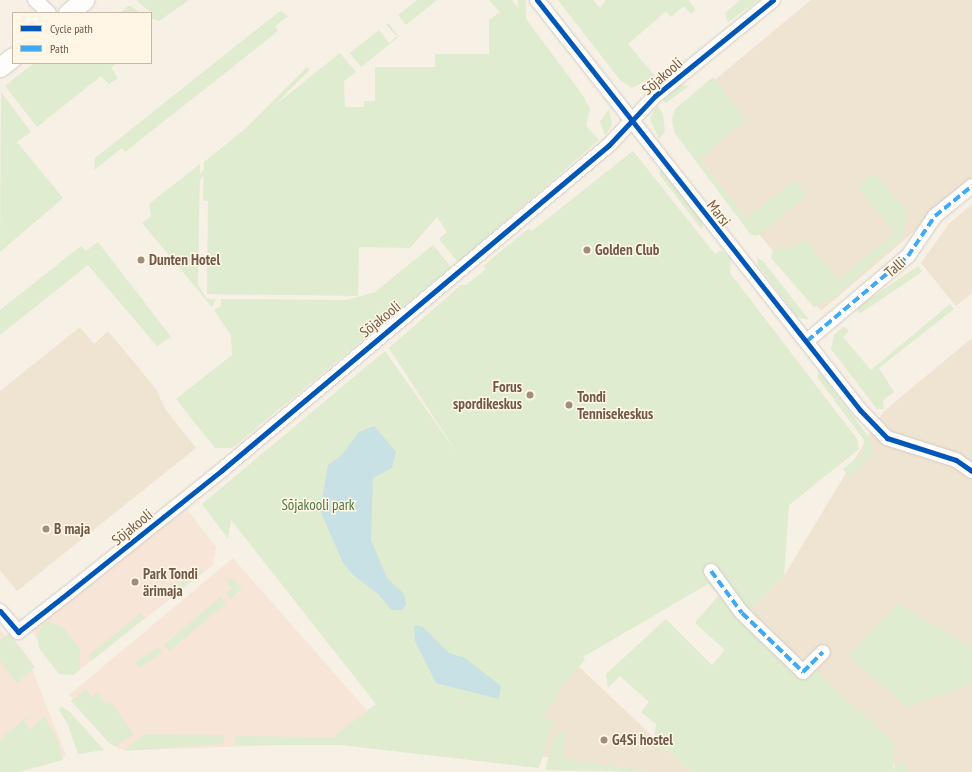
<!DOCTYPE html>
<meta charset="utf-8">
<style>
body{margin:0}
#map{position:relative;width:972px;height:772px;overflow:hidden;background:#f6f0e5;font-family:"PT Sans Narrow",sans-serif}
div>[style]{position:absolute}
.residential>*{inset:0;background:#efe3d2}
.commercial>*{inset:0;background:#f7e5d8}
.green>*{inset:0;background:#dfecd0;transform-origin:0 0}
.water>*{inset:0;background:#c8e1e5}
.roads{filter:drop-shadow(0 0 1px #d4cbc1) drop-shadow(0 0 1px #d4cbc1)}
.street>*{height:14px;margin:-7px;padding:0 7px;transform-origin:7px;border-radius:7px;background:#fefdfb}
.secondary>*{height:19px;margin:-9.5px;padding:0 9.5px;transform-origin:9.5px;border-radius:9.5px;background:#fefdfb}
.quiet>*{height:4px;margin-top:-2px;transform-origin:0;background:repeating-linear-gradient(90deg,#3fa9f5 0 8px,transparent 0 12px)}
.cycleway>*{height:5px;margin:-2.5px;padding:0 2.5px;transform-origin:2.5px;border-radius:2.5px;background:#0057b8}
.dots>*{width:11px;height:11px;translate:-50% -50%;box-sizing:border-box;border:2px solid #fff6e5;border-radius:50%}
span{translate:-50% -50%;white-space:nowrap;text-align:center;line-height:1.15;-webkit-text-stroke:3px #fff6e5;paint-order:stroke}
.street-label{font-size:15px;color:#725847}
.poi-label{font-size:15px;color:#725847;font-weight:700}
.left{translate:0 -50%;text-align:left}
.right{translate:-100% -50%;text-align:right}
.park-label{font-size:15px;color:#4d7840}
.legend{position:absolute;left:12px;top:12px;width:140px;height:52px;box-sizing:border-box;background:#fff6e5;border:1px solid #c7b7a6;margin:0;padding:5px 7px;list-style:none;font-size:12px;color:#725847}
.legend li{display:flex;align-items:center;gap:8px;height:20px}
.legend b{width:20px;border:1px solid #c7b7a6}
</style>
<div id="map">
<div class="residential">
<div style="clip-path:polygon(811px 0,972px 0,972px 182px,821px 311px,699px 159px,680px 109px)"></div>
<div style="clip-path:polygon(972px 204px,972px 293px,956px 306px,921px 263px,949px 224px)"></div>
<div style="clip-path:polygon(80px 327px,94px 344px,108px 331px,156px 389px,165px 409px,196px 448px,17px 591px,0 570px,0 391px)"></div>
<div style="clip-path:polygon(972px 338px,972px 772px,895px 772px,892px 755px,741px 618px,784px 576px,883px 412px)"></div>
<div style="clip-path:polygon(574px 662px,667px 750px,691px 772px,653px 772px,465px 746px)"></div>
</div>
<div class="commercial">
<div style="clip-path:polygon(186px 508px,216px 547px,213px 565px,73px 675px,51px 663px,32px 631px)"></div>
<div style="clip-path:polygon(233px 558px,370px 714px,339px 743px,139px 750px,120px 749px,112px 744px,69px 695px)"></div>
<div style="clip-path:polygon(0 629px,31px 666px,66px 756px,0 772px)"></div>
</div>
<div class="green">
<div style="clip-path:polygon(136px 0,189px 0,159px 21px,152px 19px,151px 13px)"></div>
<div style="clip-path:polygon(417px 0,437px 0,406px 25px,398px 15px)"></div>
<div style="clip-path:polygon(489px 0,512px 0,584px 97px,590px 109px,586px 126px,599px 140px,458px 262px,439px 239px,447px 232px,437px 217px,410px 248px,359px 247px,358px 296px,207px 294px,208px 201px,203px 200px,204px 162px,340px 53px,356px 72px,344px 81px,345px 107px,364px 107px,364px 101px,375px 101px,375px 67px,435px 67px,435px 54px,489px 54px,489px 20px,500px 12px)"></div>
<div style="left:518px;top:0;width:8px;height:122px"></div>
<div style="clip-path:polygon(558px 0,593px 0,600px 8px,606px 0,688px 0,696px 10px,691px 14px,684px 6px,671px 17px,666px 11px,628px 44px,655px 76px,632px 88px,620px 80px)"></div>
<div style="clip-path:polygon(740px 0,759px 0,728px 22px,725px 13px)"></div>
<div style="clip-path:polygon(131px 6px,140px 13px,120px 13px,128px 6px)"></div>
<div style="clip-path:polygon(280px 11px,288px 16px,275px 26px,278px 31px,125px 152px,122px 148px,94px 170px,95px 158px)"></div>
<div style="clip-path:polygon(388px 23px,397px 34px,397px 38px,361px 67px,350px 53px,379px 30px,389px 43px,397px 36px,386px 25px)"></div>
<div style="clip-path:polygon(34px 63px,117px 63px,111px 68px,118px 78px,109px 84px,101px 76px,37px 127px,5px 86px)"></div>
<div style="left:307px;top:67px;width:4px;height:173px;rotate:45deg"></div>
<div style="clip-path:polygon(713px 77px,746px 120px,699px 159px,747px 218px,794px 180px,807px 195px,757px 236px,751px 235px,674px 132px,672px 119px,675px 109px)"></div>
<div style="clip-path:polygon(680px 85px,689px 86px,666px 103px,663px 100px)"></div>
<div style="clip-path:polygon(1px 92px,31px 132px,17px 142px,63px 198px,0 252px)"></div>
<div style="clip-path:polygon(657px 105px,663px 115px,665px 132px,659px 139px,650px 119px)"></div>
<div style="clip-path:polygon(609px 109px,612px 125px,605px 136px,600px 121px)"></div>
<div style="clip-path:polygon(633px 151px,715px 254px,721px 250px,731px 258px,730px 273px,857px 439px,859px 449px,789px 505px,784px 576px,742px 617px,807px 678px,813px 668px,894px 743px,893px 770px,902px 759px,907px 772px,691px 772px,667px 750px,652px 748px,656px 724px,641px 712px,649px 702px,620px 676px,608px 688px,606px 674px,666px 619px,712px 665px,725px 650px,695px 623px,719px 595px,708px 584px,583px 657px,585px 660px,559px 689px,561px 695px,554px 697px,556px 702px,548px 704px,550px 710px,544px 712px,545px 717px,554px 721px,539px 768px,341px 745px,235px 745px,235px 736px,240px 736px,333px 737px,376px 704px,231px 520px,228px 539px,202px 504px,385px 351px,457px 453px,389px 348px,461px 285px,466px 285px,486px 269px,483px 266px,528px 229px,532px 231px)"></div>
<div style="clip-path:polygon(200px 164px,198px 285px,207px 299px,216px 299px,212px 307px,142px 223px,151px 216px,149px 204px)"></div>
<div style="clip-path:polygon(661px 169px,703px 222px,702px 230px,659px 174px)"></div>
<div style="clip-path:polygon(874px 173px,907px 211px,902px 238px,833px 298px,814px 307px,771px 258px,772px 253px,782px 246px,784px 250px,807px 241px,838px 279px,895px 233px,857px 186px)"></div>
<div style="clip-path:polygon(98px 242px,171px 337px,157px 346px,88px 265px,0 335px,0 310px,81px 246px,86px 251px)"></div>
<div style="clip-path:polygon(433px 245px,451px 267px,232px 448px,215px 448px,176px 399px,232px 355px,231px 335px,214px 310px,221px 306px,221px 299px,347px 300px,375px 292px)"></div>
<div style="clip-path:polygon(757px 258px,763px 261px,809px 320px,797px 317px,758px 265px)"></div>
<div style="left:918px;top:266px;width:7px;height:75px;rotate:56deg"></div>
<div style="clip-path:polygon(950px 304px,954px 309px,879px 368px,894px 392px,883px 400px,884px 409px,877px 409px,831px 349px,834px 335px,843px 327px,847px 329px,849px 331px,843px 337px,871px 370px)"></div>
<div style="clip-path:polygon(819px 371px,871px 440px,872px 457px,849px 478px,843px 469px,863px 454px,864px 440px,817px 377px)"></div>
<div style="clip-path:polygon(200px 569px,203px 572px,169px 598px,165px 593px)"></div>
<div style="clip-path:polygon(225px 579px,233px 579px,242px 589px,231px 599px,226px 593px,232px 588px)"></div>
<div style="left:221px;top:597px;width:8px;height:74px;rotate:50deg"></div>
<div style="clip-path:polygon(898px 603px,972px 648px,972px 684px,907px 707px,848px 656px)"></div>
<div style="left:141px;top:613px;width:6px;height:68px;rotate:51deg"></div>
<div style="clip-path:polygon(46px 621px,63px 627px,80px 648px,80px 670px,73px 675px,59px 674px,39px 648px,37px 634px)"></div>
<div style="clip-path:polygon(9px 633px,35px 667px,17px 683px,0 661px,0 640px)"></div>
<div style="left:158px;top:647px;width:7px;height:27px;rotate:56deg"></div>
<div style="clip-path:polygon(86px 689px,92px 697px,97px 692px,107px 704px,110px 701px,134px 734px,116px 746px,110px 744px,71px 701px)"></div>
<div style="clip-path:polygon(61px 706px,70px 712px,104px 750px,78px 754px,68px 725px,59px 710px)"></div>
<div style="clip-path:polygon(32px 713px,24px 722px,30px 730px,44px 716px,56px 736px,63px 760px,19px 772px,0 772px,0 739px)"></div>
<div style="clip-path:polygon(566px 732px,563px 759px,653px 772px,545px 770px,555px 735px)"></div>
<div style="clip-path:polygon(145px 734px,224px 735px,224px 744px,123px 751px)"></div>
</div>
<div class="water">
<div style="clip-path:polygon(374px 426px,396px 452px,392px 468px,373px 478px,371px 540px,387px 578px,404px 594px,406px 605px,402px 610px,391px 610px,378px 594px,352px 574px,343px 563px,320px 510px,328px 465px,341px 456px,359px 432px)"></div>
<div style="clip-path:polygon(414px 625px,423px 627px,449px 653px,465px 658px,501px 686px,499px 699px,436px 683px,415px 641px)"></div>
</div>
<div class="roads">
<div class="street">
<div style="left:35px;top:0;width:19px;rotate:43deg"></div>
<div style="left:537px;top:0;width:522px;rotate:51.77deg"></div>
<div style="left:860px;top:410px;width:39px;rotate:46deg"></div>
<div style="left:887px;top:438px;width:72px;rotate:17.7deg"></div>
<div style="left:956px;top:460px;width:19px;rotate:35deg"></div>
<div style="left:807px;top:341px;width:132px;rotate:-40.1deg"></div>
<div style="left:908px;top:256px;width:48px;rotate:-56deg"></div>
<div style="left:935px;top:216px;width:48px;rotate:-39deg"></div>
<div style="left:711px;top:571px;width:52px;rotate:53.6deg"></div>
<div style="left:742px;top:613px;width:85px;rotate:44deg"></div>
<div style="left:803px;top:672px;width:28px;rotate:-45deg"></div>
<div style="left:0;top:611px;width:28px;rotate:49deg"></div>
<div style="left:18px;top:632px;width:63px;rotate:-38deg"></div>
<div style="left:68px;top:593px;width:197px;rotate:-38.6deg"></div>
<div style="left:222px;top:470px;width:505px;rotate:-40.02deg"></div>
<div style="left:609px;top:145px;width:67px;rotate:-46.8deg"></div>
<div style="left:655px;top:96px;width:152px;rotate:-39.1deg"></div>
</div>
<div class="secondary">
<div style="left:68px;top:13px;width:21px;rotate:-39deg"></div>
<div style="left:0;top:67px;width:16px;rotate:-38deg"></div>
</div>
</div>
<div class="quiet">
<div style="left:807px;top:341px;width:132px;rotate:-40.1deg"></div>
<div style="left:908px;top:256px;width:48px;rotate:-56deg"></div>
<div style="left:935px;top:216px;width:48px;rotate:-39deg"></div>
<div style="left:711px;top:571px;width:52px;rotate:53.6deg"></div>
<div style="left:742px;top:613px;width:85px;rotate:44deg"></div>
<div style="left:803px;top:672px;width:28px;rotate:-45deg"></div>
</div>
<div class="cycleway">
<div style="left:537px;top:0;width:522px;rotate:51.77deg"></div>
<div style="left:860px;top:410px;width:39px;rotate:46deg"></div>
<div style="left:887px;top:438px;width:72px;rotate:17.7deg"></div>
<div style="left:956px;top:460px;width:19px;rotate:35deg"></div>
<div style="left:0;top:611px;width:28px;rotate:49deg"></div>
<div style="left:18px;top:632px;width:63px;rotate:-38deg"></div>
<div style="left:68px;top:593px;width:197px;rotate:-38.6deg"></div>
<div style="left:222px;top:470px;width:505px;rotate:-40.02deg"></div>
<div style="left:609px;top:145px;width:67px;rotate:-46.8deg"></div>
<div style="left:655px;top:96px;width:152px;rotate:-39.1deg"></div>
</div>
<div class="dots">
<div style="left:587px;top:250px;background:#a08d7e"></div>
<div style="left:141px;top:260px;background:#a08d7e"></div>
<div style="left:530px;top:395px;background:#a08d7e"></div>
<div style="left:569px;top:405px;background:#a08d7e"></div>
<div style="left:46px;top:529px;background:#a08d7e"></div>
<div style="left:135px;top:582px;background:#a08d7e"></div>
<div style="left:604px;top:740px;background:#a08d7e"></div>
</div>
<div class="street-label">
<span style="left:662px;top:76px;rotate:-41deg">Sõjakooli</span>
<span style="left:719px;top:213px;rotate:53deg">Marsi</span>
<span style="left:895px;top:267px;rotate:-41deg">Talli</span>
<span style="left:380px;top:319px;rotate:-39deg">Sõjakooli</span>
<span style="left:132px;top:527px;rotate:-39deg">Sõjakooli</span>
</div>
<div class="poi-label">
<span class="left" style="left:595px;top:250px">Golden Club</span>
<span class="left" style="left:149px;top:260px">Dunten Hotel</span>
<span class="right" style="left:522px;top:395px">Forus<br>spordikeskus</span>
<span class="left" style="left:577px;top:405px">Tondi<br>Tennisekeskus</span>
<span class="left" style="left:54px;top:529px">B maja</span>
<span class="left" style="left:143px;top:582px">Park Tondi<br>ärimaja</span>
<span class="left" style="left:612px;top:740px">G4Si hostel</span>
</div>
<div class="park-label">
<span style="left:318px;top:505px">Sõjakooli park</span>
</div>
<ul class="legend">
<li><b style="height:5px;background:#0057b8"></b>Cycle path</li>
<li><b style="height:5px;background:#3fa9f5"></b>Path</li>
</ul>
</div>
